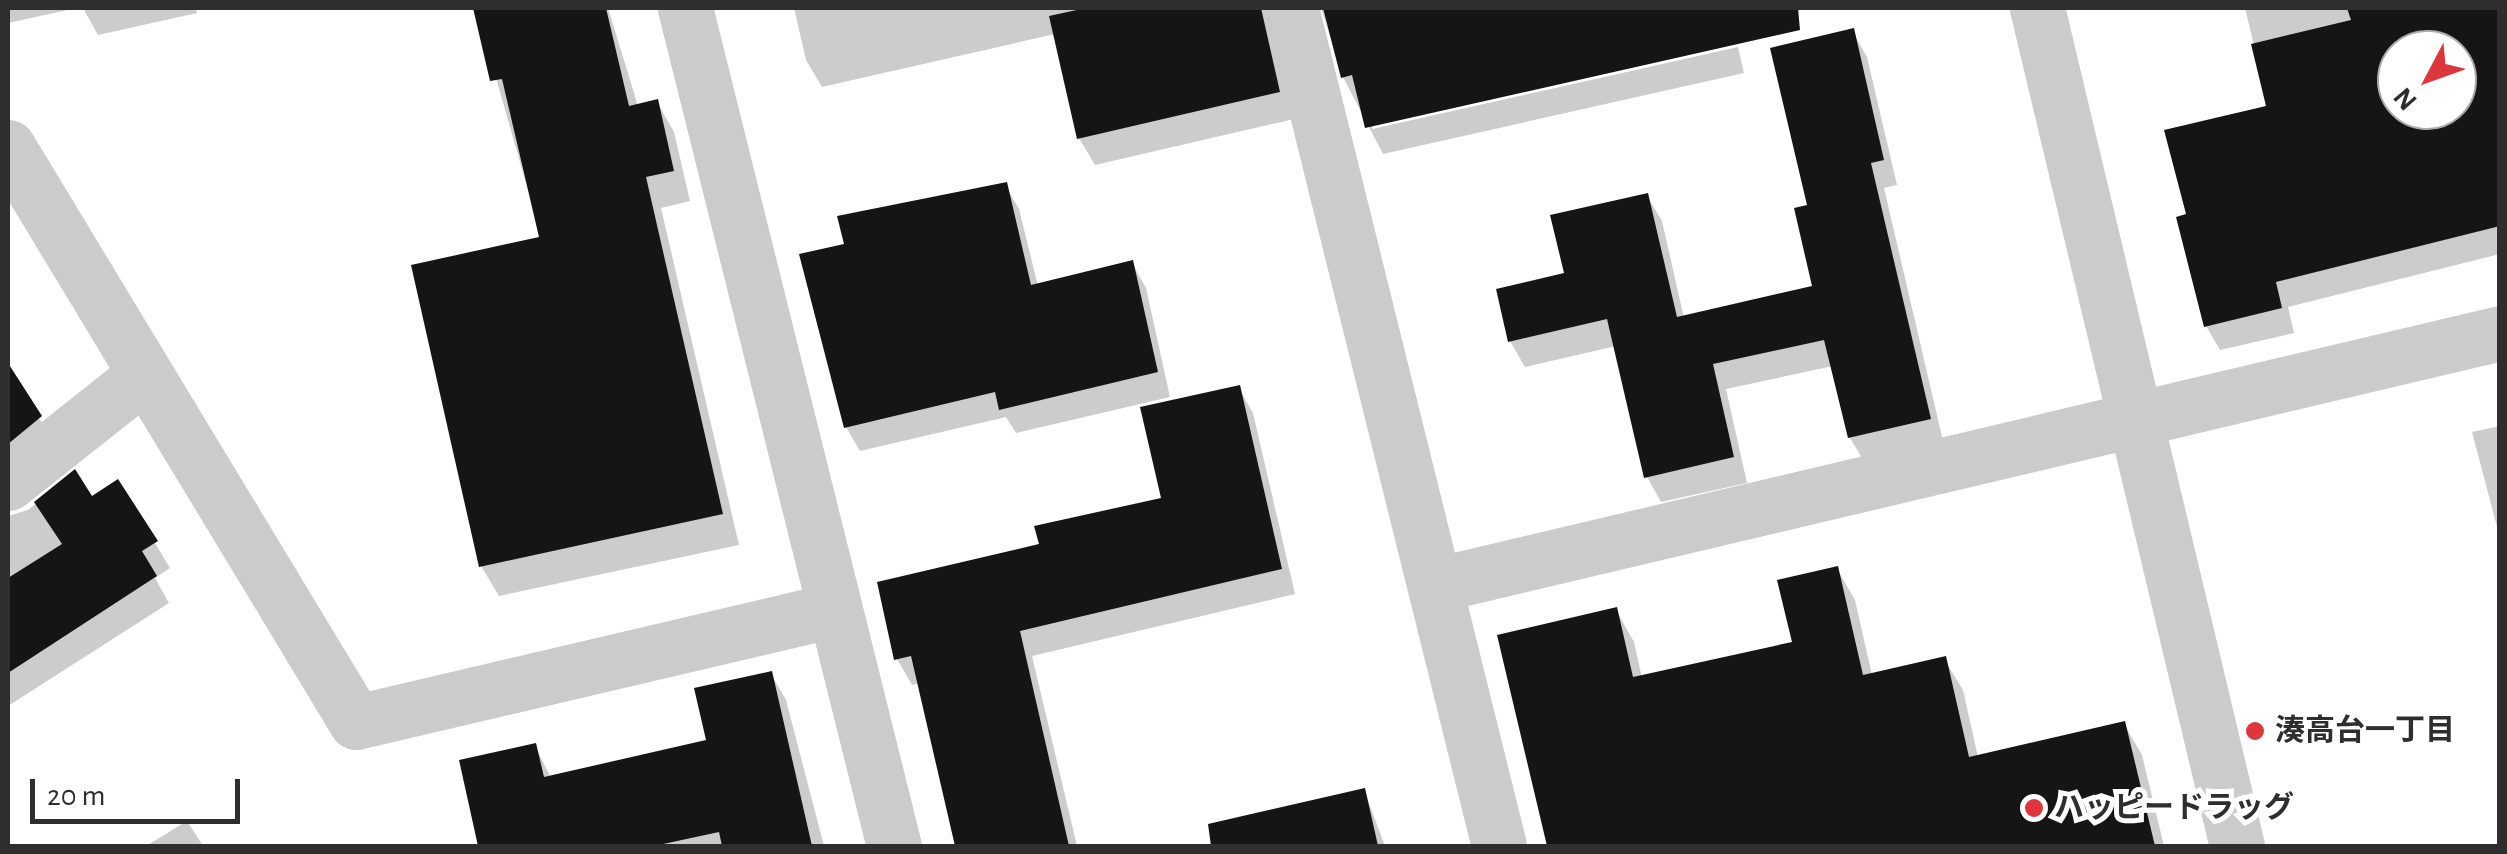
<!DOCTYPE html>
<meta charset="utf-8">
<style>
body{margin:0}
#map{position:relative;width:2507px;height:854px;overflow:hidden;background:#fff;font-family:"Alegreya Sans","Noto Sans JP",sans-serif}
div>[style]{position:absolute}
.shadow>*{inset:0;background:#0003}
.building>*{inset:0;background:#151515}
.minor>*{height:55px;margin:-27.5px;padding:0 27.5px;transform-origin:27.5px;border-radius:27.5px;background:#cbcbcb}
.dots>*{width:28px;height:28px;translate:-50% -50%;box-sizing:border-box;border:5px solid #fff;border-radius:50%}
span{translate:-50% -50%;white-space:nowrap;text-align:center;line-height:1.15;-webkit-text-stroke:10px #fff;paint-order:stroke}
.poi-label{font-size:30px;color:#2e2e2e;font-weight:700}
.left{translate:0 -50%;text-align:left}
.frame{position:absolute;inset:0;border:10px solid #2e2e2e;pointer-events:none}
.north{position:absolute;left:2377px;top:30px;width:100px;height:100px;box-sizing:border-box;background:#fff;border:2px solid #ababab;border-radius:50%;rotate:229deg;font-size:28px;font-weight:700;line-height:40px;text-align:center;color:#2e2e2e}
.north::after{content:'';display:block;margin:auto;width:35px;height:45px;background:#df353d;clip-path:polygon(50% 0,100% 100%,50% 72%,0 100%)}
.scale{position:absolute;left:30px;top:779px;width:210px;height:45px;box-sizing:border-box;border:5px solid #2e2e2e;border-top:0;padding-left:12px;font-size:30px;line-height:35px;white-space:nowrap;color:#2e2e2e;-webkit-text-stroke:8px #fff;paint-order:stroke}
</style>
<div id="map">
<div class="shadow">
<div style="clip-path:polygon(8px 8px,77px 8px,8px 23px)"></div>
<div style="clip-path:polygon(83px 8px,196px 8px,197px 13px,98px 35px)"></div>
<div style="clip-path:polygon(476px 8px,608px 8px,638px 106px,657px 102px,674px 132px,690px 201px,661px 208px,739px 545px,499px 596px,481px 566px,542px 239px)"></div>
<div style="clip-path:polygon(794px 8px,1297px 8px,1294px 119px,1095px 165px,1079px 138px,1055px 34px,822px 87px,806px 60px)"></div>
<div style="clip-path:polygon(1321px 8px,1729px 8px,1737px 42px,1372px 123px,1372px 129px,1738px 47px,1744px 73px,1383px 154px,1343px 77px)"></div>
<div style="clip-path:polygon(evenodd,2245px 8px,2500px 8px,2500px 254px,2288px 307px,2294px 333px,2220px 350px,2206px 326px,2189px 216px,2269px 108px,2245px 8px,2397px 50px,2457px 50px,2457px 110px,2397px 110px,2397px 50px)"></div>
<div style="clip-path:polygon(1852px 31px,1867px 57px,1897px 185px,1884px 188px,1944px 445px,1865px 463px,1850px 438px,1833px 366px,1726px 389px,1747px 483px,1661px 502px,1647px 477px,1616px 346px,1525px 367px,1510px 341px,1647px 196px,1662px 221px,1684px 318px,1815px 288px,1810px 206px)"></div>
<div style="clip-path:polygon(1005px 185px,1019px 209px,1038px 286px,1132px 263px,1146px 288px,1170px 397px,1016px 433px,1006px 417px,860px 451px,846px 427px,847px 246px)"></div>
<div style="clip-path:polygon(8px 367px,54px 443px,8px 481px)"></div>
<div style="clip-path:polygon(1238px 387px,1253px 413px,1295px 594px,1032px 656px,1077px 846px,955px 846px,920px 683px,912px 685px,897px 659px,1042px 546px,1164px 500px)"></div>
<div style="clip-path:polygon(2500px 426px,2500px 538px,2472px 432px)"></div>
<div style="clip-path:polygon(75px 473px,91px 499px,155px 543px,170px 568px,155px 578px,169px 603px,8px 706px,8px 516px,28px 510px)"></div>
<div style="clip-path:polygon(1837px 569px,1855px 600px,1872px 675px,1944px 659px,1963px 690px,1978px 757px,2124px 724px,2142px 755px,2164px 846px,1550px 846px,1500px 637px,1616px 610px,1634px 642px,1642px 678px,1795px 644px)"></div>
<div style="clip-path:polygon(771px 674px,786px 700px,824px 846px,481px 846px,462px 762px,535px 746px,551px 778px,709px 742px)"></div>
<div style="clip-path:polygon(1364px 790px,1385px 846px,1284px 846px,1275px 811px)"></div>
<div style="clip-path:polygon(187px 821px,203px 846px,146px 846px)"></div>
</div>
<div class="building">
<div style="clip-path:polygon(473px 8px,606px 8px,629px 106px,658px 99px,674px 171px,646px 177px,723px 514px,479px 567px,411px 265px,539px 237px,502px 79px,490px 81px)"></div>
<div style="clip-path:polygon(1086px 8px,1261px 8px,1280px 92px,1077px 139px,1049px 16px)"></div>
<div style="clip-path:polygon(1323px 8px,1798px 8px,1800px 30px,1365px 128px,1352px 75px,1341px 78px)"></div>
<div style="clip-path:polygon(evenodd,2347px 8px,2500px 8px,2500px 226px,2276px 282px,2282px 308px,2204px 327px,2176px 217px,2186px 214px,2164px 130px,2266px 106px,2251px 44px,2351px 20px,2347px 8px,2397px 50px,2457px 50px,2457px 110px,2397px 110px,2397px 50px)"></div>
<div style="clip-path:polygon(1854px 28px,1884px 160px,1871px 163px,1931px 419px,1848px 438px,1824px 340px,1713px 364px,1734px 457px,1644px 478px,1607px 319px,1508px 342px,1496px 289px,1564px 273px,1550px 215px,1648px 193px,1677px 317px,1812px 286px,1794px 208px,1807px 205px,1770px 48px)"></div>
<div style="clip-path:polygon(1007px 182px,1031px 285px,1133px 260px,1158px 372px,999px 410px,995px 392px,844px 428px,799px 254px,844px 244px,837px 216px)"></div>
<div style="clip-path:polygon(8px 363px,42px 416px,8px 444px)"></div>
<div style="clip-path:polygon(1240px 385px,1282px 569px,1020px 631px,1069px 846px,955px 846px,911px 656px,894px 660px,877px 582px,1039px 544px,1034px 526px,1161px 498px,1140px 407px)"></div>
<div style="clip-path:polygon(75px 469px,92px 496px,118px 479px,158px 541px,142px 551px,157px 576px,8px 673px,8px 578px,62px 544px,34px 502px)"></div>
<div style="clip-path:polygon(1838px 566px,1863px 675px,1946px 656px,1969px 757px,2125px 721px,2155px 846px,1547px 846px,1497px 635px,1617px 607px,1633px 677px,1792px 642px,1777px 580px)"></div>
<div style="clip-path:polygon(772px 671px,812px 846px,722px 846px,719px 832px,654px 846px,478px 846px,459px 760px,536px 743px,544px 777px,706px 740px,694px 688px)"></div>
<div style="clip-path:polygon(1365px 788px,1378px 846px,1211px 846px,1208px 824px)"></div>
</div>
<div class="minor">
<div style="left:685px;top:8px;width:864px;rotate:76deg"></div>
<div style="left:1291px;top:8px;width:863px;rotate:76.06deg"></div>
<div style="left:2037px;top:8px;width:862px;rotate:76.58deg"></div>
<div style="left:8px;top:147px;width:672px;rotate:58.82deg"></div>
<div style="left:356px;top:722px;width:491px;rotate:-13.2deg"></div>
<div style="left:8px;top:483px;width:172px;rotate:-38.4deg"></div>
<div style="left:1435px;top:585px;width:1094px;rotate:-13.31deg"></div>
</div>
<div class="dots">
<div style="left:2255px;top:731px;background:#df353d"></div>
<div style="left:2034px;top:808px;background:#df353d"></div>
</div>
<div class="poi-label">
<span class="left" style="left:2275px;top:731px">湊高台一丁目</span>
<span class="left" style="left:2054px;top:808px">ハッピードラッグ</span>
</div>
<div class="frame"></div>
<div class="north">N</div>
<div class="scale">20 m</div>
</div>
